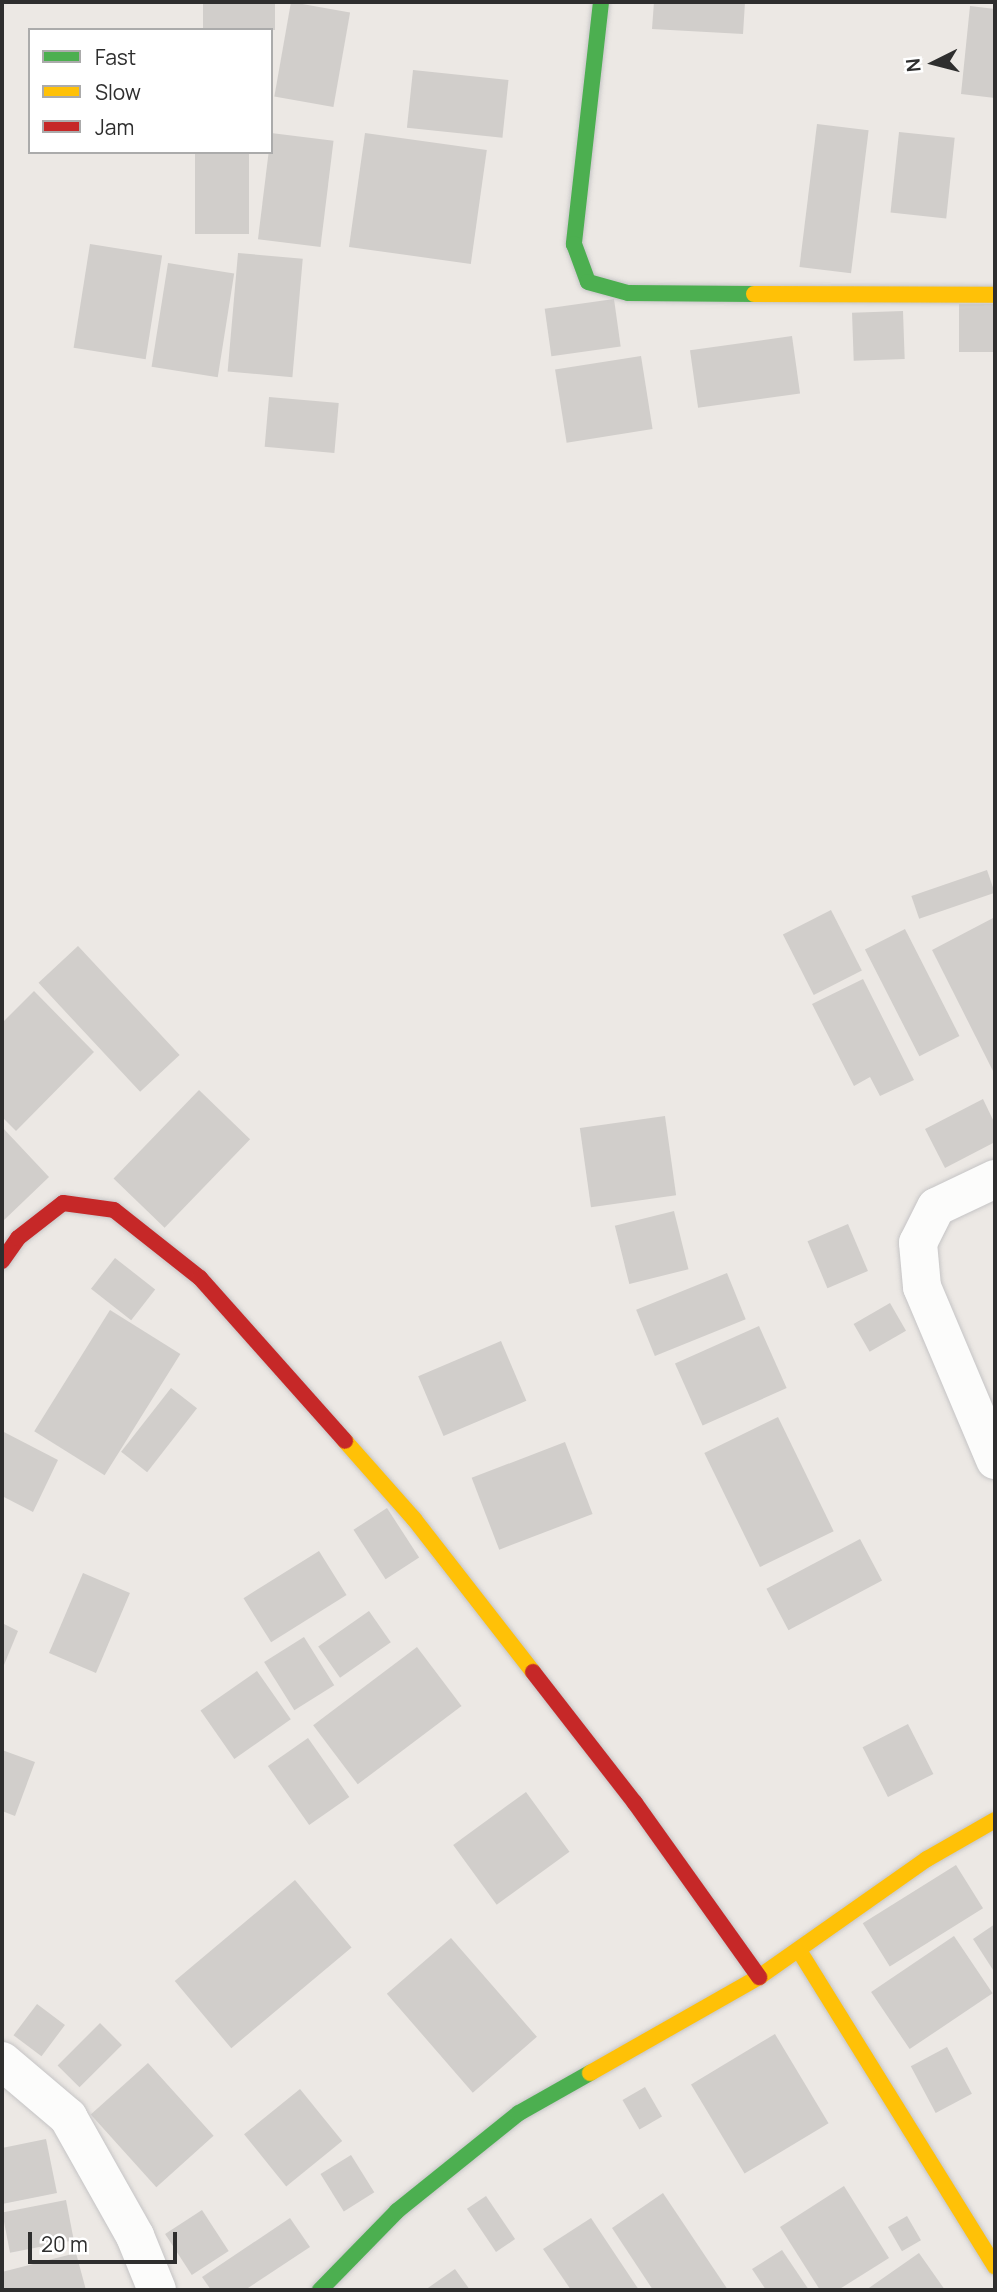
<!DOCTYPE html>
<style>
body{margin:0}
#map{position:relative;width:997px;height:2292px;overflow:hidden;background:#ece8e4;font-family:Manrope,sans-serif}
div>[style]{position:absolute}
.building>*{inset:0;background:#d1cecb;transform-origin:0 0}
.roads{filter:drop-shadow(0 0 2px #c5c4c5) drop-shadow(0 0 2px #c5c4c5)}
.street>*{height:38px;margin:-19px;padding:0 19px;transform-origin:19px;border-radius:19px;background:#fcfcfb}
.fast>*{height:16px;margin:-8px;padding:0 8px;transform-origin:8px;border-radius:8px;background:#4caf50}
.slow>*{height:16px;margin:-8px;padding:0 8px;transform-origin:8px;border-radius:8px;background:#ffc107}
.jam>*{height:16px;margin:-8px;padding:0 8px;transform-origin:8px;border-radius:8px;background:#c62828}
span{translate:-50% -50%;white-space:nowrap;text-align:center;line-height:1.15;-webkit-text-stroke:7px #fff;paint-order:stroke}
.frame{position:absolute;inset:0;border:4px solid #2e2e2e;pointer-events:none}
.legend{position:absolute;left:28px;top:28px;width:245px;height:126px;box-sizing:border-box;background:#fff;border:2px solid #ababab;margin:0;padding:9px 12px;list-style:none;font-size:21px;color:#2e2e2e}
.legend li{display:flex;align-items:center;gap:14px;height:35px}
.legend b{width:35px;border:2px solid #ababab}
.north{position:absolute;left:899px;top:28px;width:70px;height:70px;-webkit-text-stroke:5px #fff;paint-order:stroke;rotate:264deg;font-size:19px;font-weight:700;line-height:28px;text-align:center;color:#2e2e2e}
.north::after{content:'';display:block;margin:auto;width:24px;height:32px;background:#2e2e2e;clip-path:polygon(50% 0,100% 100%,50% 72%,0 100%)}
.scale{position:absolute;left:28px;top:2232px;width:149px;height:32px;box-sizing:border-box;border:4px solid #2e2e2e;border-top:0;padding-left:9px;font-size:21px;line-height:24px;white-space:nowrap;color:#2e2e2e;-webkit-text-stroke:5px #fff;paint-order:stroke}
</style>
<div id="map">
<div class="building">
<div style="left:203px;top:2px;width:72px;height:28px"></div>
<div style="left:291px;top:2px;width:60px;height:96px;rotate:10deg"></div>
<div style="clip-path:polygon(654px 2px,745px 2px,743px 34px,652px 29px)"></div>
<div style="clip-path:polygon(970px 6px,995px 9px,995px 98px,961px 94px)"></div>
<div style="left:413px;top:70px;width:96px;height:58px;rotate:6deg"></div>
<div style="left:817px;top:124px;width:52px;height:144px;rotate:7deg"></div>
<div style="left:899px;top:132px;width:56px;height:81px;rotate:6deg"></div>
<div style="left:271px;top:133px;width:63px;height:107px;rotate:7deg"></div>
<div style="left:365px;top:133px;width:123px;height:115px;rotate:8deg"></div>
<div style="left:195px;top:152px;width:54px;height:82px"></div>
<div style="left:90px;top:244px;width:73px;height:105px;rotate:9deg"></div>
<div style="left:238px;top:253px;width:65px;height:119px;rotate:5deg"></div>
<div style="left:168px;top:263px;width:67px;height:105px;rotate:9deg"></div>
<div style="left:614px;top:299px;width:48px;height:70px;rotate:82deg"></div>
<div style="left:995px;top:304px;width:48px;height:36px;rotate:90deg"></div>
<div style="left:903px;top:311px;width:48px;height:51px;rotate:88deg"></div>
<div style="left:792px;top:336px;width:58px;height:103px;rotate:82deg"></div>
<div style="left:641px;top:356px;width:74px;height:87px;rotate:81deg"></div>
<div style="left:269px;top:397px;width:70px;height:50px;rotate:5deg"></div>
<div style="left:987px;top:870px;width:24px;height:80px;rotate:71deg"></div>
<div style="left:831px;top:910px;width:68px;height:54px;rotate:63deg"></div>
<div style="clip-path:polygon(995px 917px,995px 1075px,932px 950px)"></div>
<div style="left:905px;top:929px;width:120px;height:45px;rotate:63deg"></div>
<div style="left:78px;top:946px;width:149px;height:54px;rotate:47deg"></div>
<div style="clip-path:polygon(863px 979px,914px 1080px,880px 1096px,870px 1077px,854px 1086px,812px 1004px)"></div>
<div style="clip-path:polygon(34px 991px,94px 1052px,16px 1131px,2px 1117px,2px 1023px)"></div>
<div style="left:199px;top:1090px;width:71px;height:123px;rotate:44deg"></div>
<div style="clip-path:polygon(983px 1099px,995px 1124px,995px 1142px,945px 1168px,925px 1129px)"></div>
<div style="left:665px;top:1116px;width:80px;height:86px;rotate:82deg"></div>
<div style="clip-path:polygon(2px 1127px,49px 1177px,2px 1222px)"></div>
<div style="left:674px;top:1211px;width:60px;height:61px;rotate:76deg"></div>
<div style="left:848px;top:1224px;width:51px;height:44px;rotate:67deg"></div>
<div style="left:115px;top:1258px;width:51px;height:39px;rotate:38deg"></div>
<div style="left:727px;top:1273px;width:50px;height:98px;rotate:68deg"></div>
<div style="left:890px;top:1303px;width:32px;height:42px;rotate:60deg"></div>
<div style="left:110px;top:1310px;width:83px;height:143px;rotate:32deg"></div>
<div style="left:759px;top:1326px;width:68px;height:92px;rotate:66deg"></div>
<div style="left:501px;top:1341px;width:65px;height:90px;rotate:67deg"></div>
<div style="left:171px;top:1388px;width:33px;height:81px;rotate:38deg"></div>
<div style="left:778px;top:1417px;width:127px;height:82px;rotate:64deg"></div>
<div style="clip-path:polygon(2px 1431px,58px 1460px,33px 1512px,2px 1496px)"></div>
<div style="left:565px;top:1442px;width:77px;height:100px;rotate:69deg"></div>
<div style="left:387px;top:1508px;width:59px;height:40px;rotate:57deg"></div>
<div style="left:860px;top:1539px;width:47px;height:106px;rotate:62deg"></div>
<div style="left:319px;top:1551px;width:52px;height:89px;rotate:58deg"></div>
<div style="left:83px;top:1573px;width:51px;height:87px;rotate:23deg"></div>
<div style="left:369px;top:1611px;width:38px;height:62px;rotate:55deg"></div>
<div style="clip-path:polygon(2px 1623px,18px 1631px,4px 1665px,2px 1664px)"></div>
<div style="left:304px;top:1637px;width:57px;height:47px;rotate:58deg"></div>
<div style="left:417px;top:1647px;width:74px;height:130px;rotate:53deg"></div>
<div style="left:257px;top:1671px;width:59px;height:69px;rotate:55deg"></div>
<div style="left:908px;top:1724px;width:56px;height:51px;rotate:63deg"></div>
<div style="left:308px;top:1738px;width:72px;height:49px;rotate:55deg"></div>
<div style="clip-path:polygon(2px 1750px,35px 1762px,15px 1816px,2px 1811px)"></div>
<div style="left:526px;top:1792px;width:74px;height:90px;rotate:54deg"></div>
<div style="left:956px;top:1865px;width:51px;height:110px;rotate:58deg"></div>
<div style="left:295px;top:1880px;width:88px;height:157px;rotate:50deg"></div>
<div style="clip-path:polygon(995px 1924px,995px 1973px,973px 1939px)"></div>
<div style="left:954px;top:1936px;width:69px;height:100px;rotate:56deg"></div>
<div style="left:451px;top:1938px;width:131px;height:85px;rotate:49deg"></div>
<div style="left:37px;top:2004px;width:35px;height:39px;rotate:37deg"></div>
<div style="left:100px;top:2023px;width:31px;height:60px;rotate:45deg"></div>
<div style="left:775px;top:2034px;width:104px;height:98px;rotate:59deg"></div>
<div style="left:947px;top:2047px;width:53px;height:41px;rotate:62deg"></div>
<div style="left:148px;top:2063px;width:98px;height:77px;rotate:48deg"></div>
<div style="left:645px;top:2087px;width:34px;height:26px;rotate:60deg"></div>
<div style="left:300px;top:2089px;width:67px;height:72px;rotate:51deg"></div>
<div style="clip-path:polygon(46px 2139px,57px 2193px,2px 2204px,2px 2148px)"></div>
<div style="left:351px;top:2155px;width:44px;height:36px;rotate:58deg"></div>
<div style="clip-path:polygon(844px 2186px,889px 2258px,838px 2290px,820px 2290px,780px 2227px)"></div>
<div style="clip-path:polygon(663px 2193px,728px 2290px,653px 2290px,612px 2228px)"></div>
<div style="left:486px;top:2196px;width:52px;height:23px;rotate:56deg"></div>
<div style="left:66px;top:2200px;width:41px;height:65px;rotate:79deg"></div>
<div style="left:202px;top:2210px;width:49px;height:44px;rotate:57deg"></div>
<div style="left:907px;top:2216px;width:28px;height:22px;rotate:60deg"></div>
<div style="clip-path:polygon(290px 2218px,310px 2247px,245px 2290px,211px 2290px,202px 2277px)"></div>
<div style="clip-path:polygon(591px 2218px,639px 2290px,571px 2290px,543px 2249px)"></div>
<div style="clip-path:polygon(782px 2250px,809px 2290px,766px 2290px,752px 2269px)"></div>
<div style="clip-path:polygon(76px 2253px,86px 2290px,2px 2290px,2px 2272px)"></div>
<div style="clip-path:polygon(919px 2253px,945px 2290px,866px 2290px)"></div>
<div style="clip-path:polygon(455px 2269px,470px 2290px,425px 2290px)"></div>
</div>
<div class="roads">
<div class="street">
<div style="left:995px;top:1179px;width:65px;rotate:154.6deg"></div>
<div style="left:936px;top:1207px;width:40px;rotate:116.6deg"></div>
<div style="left:918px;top:1243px;width:44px;rotate:84.8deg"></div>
<div style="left:922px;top:1287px;width:188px;rotate:67.1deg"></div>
<div style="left:2px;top:2061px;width:87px;rotate:40.3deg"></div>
<div style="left:68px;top:2117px;width:137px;rotate:60.6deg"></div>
<div style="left:135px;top:2236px;width:58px;rotate:67.8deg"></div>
</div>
<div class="fast">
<div style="left:601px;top:2px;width:244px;rotate:96.4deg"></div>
<div style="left:574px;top:244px;width:40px;rotate:69.8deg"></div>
<div style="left:588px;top:282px;width:41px;rotate:15.4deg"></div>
<div style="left:628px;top:293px;width:126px;rotate:0.5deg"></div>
<div style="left:320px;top:2290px;width:110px;rotate:-45.7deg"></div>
<div style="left:397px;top:2211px;width:156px;rotate:-38.8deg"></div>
<div style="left:519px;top:2113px;width:81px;rotate:-29.4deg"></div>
</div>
<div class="slow">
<div style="left:754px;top:294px;width:241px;rotate:0.2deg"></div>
<div style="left:345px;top:1441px;width:104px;rotate:48.5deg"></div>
<div style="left:414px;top:1519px;width:194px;rotate:52.1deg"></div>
<div style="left:800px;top:1952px;width:370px;rotate:58.2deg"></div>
<div style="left:590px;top:2073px;width:194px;rotate:-29.6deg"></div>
<div style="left:759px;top:1977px;width:205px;rotate:-35.1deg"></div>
<div style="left:927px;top:1859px;width:78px;rotate:-29.8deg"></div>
</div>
<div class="jam">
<div style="left:2px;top:1261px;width:28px;rotate:-55deg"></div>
<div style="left:18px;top:1238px;width:57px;rotate:-37.9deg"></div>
<div style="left:63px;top:1203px;width:51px;rotate:7.8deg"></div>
<div style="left:114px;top:1210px;width:110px;rotate:38.3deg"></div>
<div style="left:200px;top:1278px;width:218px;rotate:48.3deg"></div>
<div style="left:533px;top:1672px;width:166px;rotate:52.1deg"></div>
<div style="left:635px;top:1803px;width:214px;rotate:54.5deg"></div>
</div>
</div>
<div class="frame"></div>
<ul class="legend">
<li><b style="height:9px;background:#4caf50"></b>Fast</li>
<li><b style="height:9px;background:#ffc107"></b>Slow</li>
<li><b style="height:9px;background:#c62828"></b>Jam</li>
</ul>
<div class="north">N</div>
<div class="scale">20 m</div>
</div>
